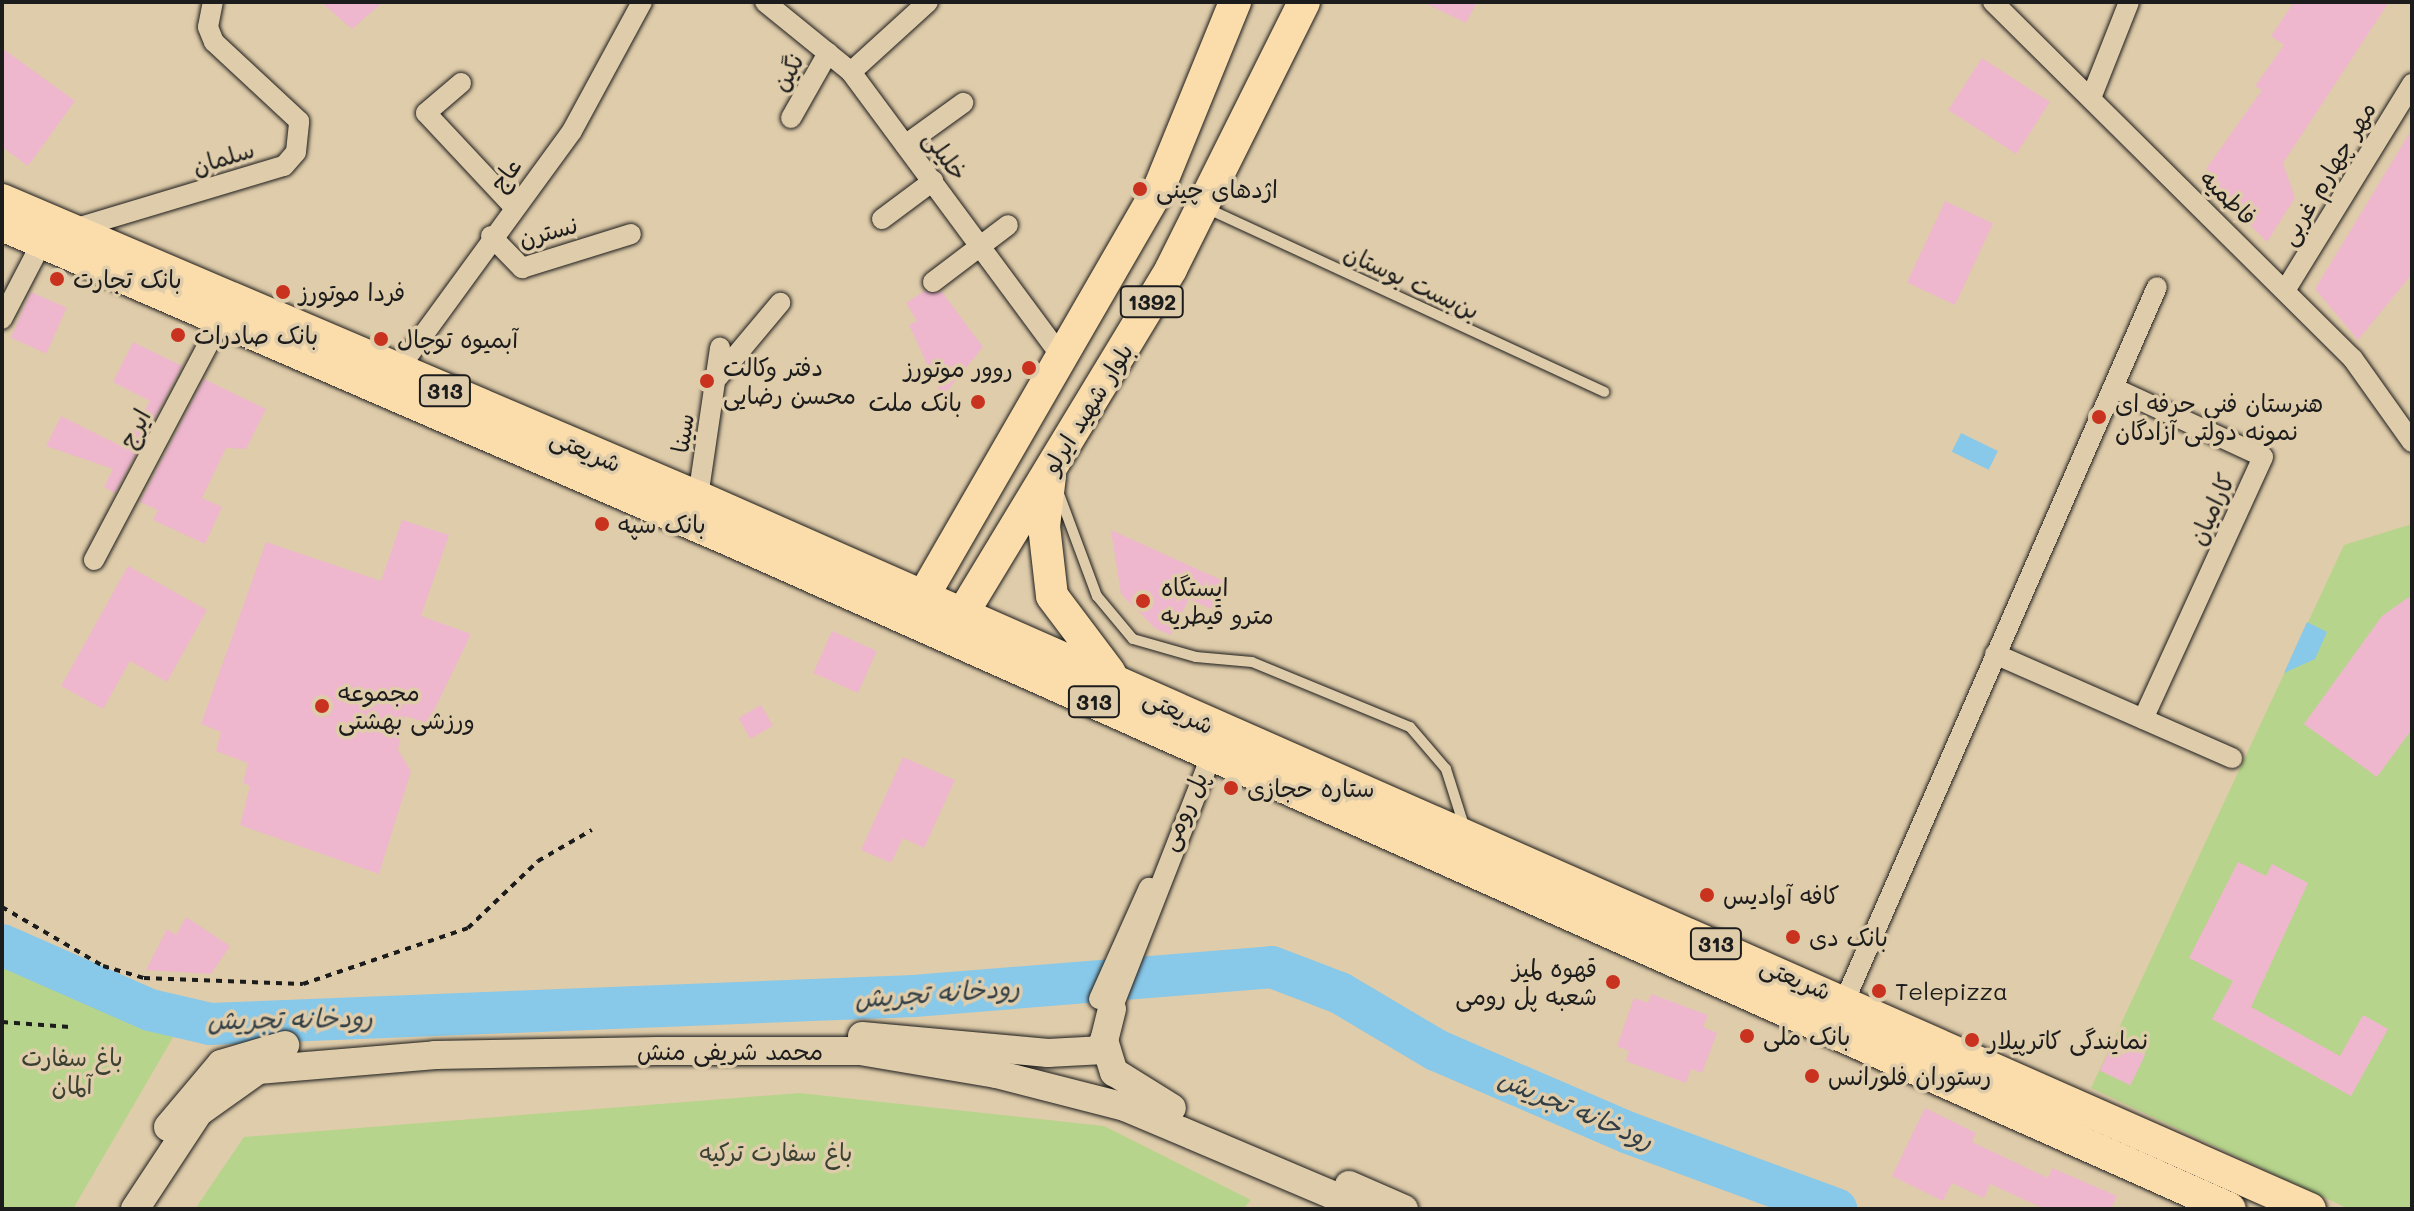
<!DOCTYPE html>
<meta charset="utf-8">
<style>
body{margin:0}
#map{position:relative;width:2414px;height:1211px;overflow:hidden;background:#dfccaa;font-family:Mali,"Playpen Sans Arabic",sans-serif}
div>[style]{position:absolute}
.green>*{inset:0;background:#b7d48c}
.water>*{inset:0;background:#88c8e9;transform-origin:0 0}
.river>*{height:42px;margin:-21px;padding:0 21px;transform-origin:21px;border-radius:21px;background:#88c8e9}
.building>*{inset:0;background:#eeb7cd;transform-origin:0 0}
.path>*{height:4px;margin-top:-2px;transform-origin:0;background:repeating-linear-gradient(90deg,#1c1c1c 0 6px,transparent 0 12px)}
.roads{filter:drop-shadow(0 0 2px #1c1c1c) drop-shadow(0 0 2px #1c1c1c)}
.lane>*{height:10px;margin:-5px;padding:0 5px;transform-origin:5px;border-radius:5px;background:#dfccaa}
.street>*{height:20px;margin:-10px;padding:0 10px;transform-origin:10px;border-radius:10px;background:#dfccaa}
.secondary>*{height:28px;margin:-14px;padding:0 14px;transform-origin:14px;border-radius:14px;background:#dfccaa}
.primary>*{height:32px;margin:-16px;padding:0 16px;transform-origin:16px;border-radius:16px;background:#fbdcab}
.dots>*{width:22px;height:22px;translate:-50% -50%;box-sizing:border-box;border:4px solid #dfccaa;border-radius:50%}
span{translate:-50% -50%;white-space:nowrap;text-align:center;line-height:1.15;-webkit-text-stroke:7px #dfccaa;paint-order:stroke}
.shield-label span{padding:2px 6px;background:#dfccaa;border:2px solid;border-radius:6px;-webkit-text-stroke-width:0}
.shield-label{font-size:22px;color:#1c1c1c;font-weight:700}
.street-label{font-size:24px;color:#1c1c1c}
.poi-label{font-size:24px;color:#1c1c1c}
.left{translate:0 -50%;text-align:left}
.right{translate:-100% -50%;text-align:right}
.park-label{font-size:24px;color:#3b4132}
.water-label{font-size:26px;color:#323e45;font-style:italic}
.frame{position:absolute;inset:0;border:4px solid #1c1c1c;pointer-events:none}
</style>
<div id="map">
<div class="green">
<div style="clip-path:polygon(2412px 524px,2412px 1209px,2349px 1209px,2091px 1088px,2344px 545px)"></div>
<div style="clip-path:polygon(2px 961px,44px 985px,175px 1034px,73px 1209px,2px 1209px)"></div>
<div style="clip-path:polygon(799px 1093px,1104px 1126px,1251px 1200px,1243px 1209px,195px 1209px,244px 1137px)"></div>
</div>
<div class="water">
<div style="left:1961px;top:433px;width:41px;height:21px;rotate:26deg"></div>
<div style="clip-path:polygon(2307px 622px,2327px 632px,2315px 659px,2284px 673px)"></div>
</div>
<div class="river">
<div style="left:2px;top:945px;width:162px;rotate:23.7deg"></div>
<div style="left:150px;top:1010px;width:62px;rotate:13.1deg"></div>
<div style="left:210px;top:1024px;width:705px;rotate:-2.28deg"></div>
<div style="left:914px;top:996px;width:359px;rotate:-4.6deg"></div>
<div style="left:1272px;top:967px;width:73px;rotate:20.9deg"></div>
<div style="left:1340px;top:993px;width:112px;rotate:30.7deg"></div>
<div style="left:1436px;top:1050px;width:210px;rotate:23.3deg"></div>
<div style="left:1629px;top:1133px;width:221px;rotate:20.2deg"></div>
</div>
<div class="building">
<div style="clip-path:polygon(321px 2px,383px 2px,352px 29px)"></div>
<div style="clip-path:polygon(1423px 2px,1477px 2px,1466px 23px)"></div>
<div style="clip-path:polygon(2294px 2px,2389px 2px,2283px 163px,2295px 198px,2267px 242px,2206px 181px,2212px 173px,2206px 169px,2262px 90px,2255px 86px,2284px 45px,2271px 36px)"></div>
<div style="clip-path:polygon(2px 48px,75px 101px,28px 166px,2px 147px)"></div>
<div style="left:1982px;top:58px;width:81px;height:62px;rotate:33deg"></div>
<div style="clip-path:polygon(2412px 129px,2412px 274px,2358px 340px,2315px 289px)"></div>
<div style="left:1945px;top:201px;width:53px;height:90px;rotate:25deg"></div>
<div style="clip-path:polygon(924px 291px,942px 292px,983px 347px,942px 397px,909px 325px,917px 321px,906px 303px)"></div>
<div style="left:31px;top:292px;width:39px;height:50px;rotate:24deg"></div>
<div style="clip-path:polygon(133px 342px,182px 366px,115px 493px,104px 487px,113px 469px,46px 446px,61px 416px,123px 447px,150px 401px,113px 382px)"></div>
<div style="clip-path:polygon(204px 379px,266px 409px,246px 449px,226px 448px,202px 498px,222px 507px,205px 544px,153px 520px,158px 510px,140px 502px)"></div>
<div style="clip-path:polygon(402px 520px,449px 535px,421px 616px,471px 634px,428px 723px,405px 716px,398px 750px,411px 771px,379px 874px,240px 825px,250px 786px,243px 783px,248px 763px,216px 751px,221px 732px,201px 724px,266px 542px,381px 581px)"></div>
<div style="clip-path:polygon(1111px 530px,1228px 583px,1216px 611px,1189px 599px,1171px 635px,1156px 629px,1121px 594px)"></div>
<div style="clip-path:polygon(128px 566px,207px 610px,167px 682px,130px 661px,103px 709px,61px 686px)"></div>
<div style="clip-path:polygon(2412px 595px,2412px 729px,2377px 777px,2304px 724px,2382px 616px)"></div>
<div style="left:832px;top:631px;width:49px;height:46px;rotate:24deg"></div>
<div style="left:761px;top:705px;width:24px;height:26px;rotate:60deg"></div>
<div style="clip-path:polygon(903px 757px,955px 780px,924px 848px,903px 838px,891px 863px,861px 850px)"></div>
<div style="clip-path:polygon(2238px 862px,2266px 876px,2272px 864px,2308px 883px,2251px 1007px,2340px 1056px,2363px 1015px,2388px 1029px,2351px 1096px,2212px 1019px,2233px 981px,2189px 958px)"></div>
<div style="clip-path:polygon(186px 917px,230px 946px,211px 974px,146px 970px,167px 929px,176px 935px)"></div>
<div style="clip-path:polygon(1651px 994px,1708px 1015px,1703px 1027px,1717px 1033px,1702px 1073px,1691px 1069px,1686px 1083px,1626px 1061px,1629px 1051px,1617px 1046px,1634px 998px,1648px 1003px)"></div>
<div style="left:2115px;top:1039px;width:34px;height:35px;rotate:26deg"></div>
<div style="clip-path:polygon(1925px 1108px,1976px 1133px,1972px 1142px,2048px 1178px,2052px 1168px,2117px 1196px,2111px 1209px,2045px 1209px,1990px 1184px,1984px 1198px,1952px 1183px,1943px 1201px,1892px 1176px)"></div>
</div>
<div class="path">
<div style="left:2px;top:907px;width:117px;rotate:30.3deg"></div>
<div style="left:103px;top:966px;width:43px;rotate:16.3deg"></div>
<div style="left:144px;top:978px;width:159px;rotate:2.2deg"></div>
<div style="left:303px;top:984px;width:174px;rotate:-18.7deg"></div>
<div style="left:468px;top:928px;width:97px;rotate:-43.7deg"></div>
<div style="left:538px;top:861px;width:62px;rotate:-29.9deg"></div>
<div style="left:2px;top:1022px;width:68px;rotate:4.2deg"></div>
</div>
<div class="roads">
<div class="lane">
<div style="left:1204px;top:207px;width:441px;rotate:24.8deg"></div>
<div style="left:1059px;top:494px;width:109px;rotate:69.6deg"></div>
<div style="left:1097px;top:596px;width:56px;rotate:50.1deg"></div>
<div style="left:1133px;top:639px;width:66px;rotate:15.9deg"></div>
<div style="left:1196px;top:657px;width:56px;rotate:5.1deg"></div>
<div style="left:1252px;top:662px;width:171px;rotate:22.4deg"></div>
<div style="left:1410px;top:727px;width:55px;rotate:49.4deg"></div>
<div style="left:1446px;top:769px;width:63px;rotate:72.4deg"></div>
</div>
<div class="street">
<div style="left:765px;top:2px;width:111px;rotate:39.1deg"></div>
<div style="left:851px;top:72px;width:358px;rotate:53.5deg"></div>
<div style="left:1993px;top:2px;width:507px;rotate:44.76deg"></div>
<div style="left:2353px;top:359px;width:102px;rotate:54.6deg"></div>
<div style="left:851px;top:72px;width:104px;rotate:-42.3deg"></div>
<div style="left:461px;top:83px;width:46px;rotate:139.4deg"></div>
<div style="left:426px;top:113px;width:127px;rotate:46.9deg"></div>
<div style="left:2091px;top:98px;width:103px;rotate:-68.4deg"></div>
<div style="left:791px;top:118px;width:75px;rotate:-60.4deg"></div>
<div style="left:905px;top:145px;width:72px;rotate:-35.9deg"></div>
<div style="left:882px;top:219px;width:64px;rotate:-36.7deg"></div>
<div style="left:70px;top:230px;width:223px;rotate:-16.7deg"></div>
<div style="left:284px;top:166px;width:18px;rotate:-49deg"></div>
<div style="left:296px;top:152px;width:31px;rotate:-84deg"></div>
<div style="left:299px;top:121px;width:116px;rotate:-137.1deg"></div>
<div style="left:214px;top:42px;width:16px;rotate:-112deg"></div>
<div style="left:208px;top:27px;width:25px;rotate:-79deg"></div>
<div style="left:491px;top:236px;width:45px;rotate:45.9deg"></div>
<div style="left:522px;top:268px;width:114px;rotate:-17.3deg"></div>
<div style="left:933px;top:282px;width:94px;rotate:-37.2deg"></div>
<div style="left:2286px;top:289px;width:241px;rotate:-58.4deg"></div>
<div style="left:2px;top:319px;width:87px;rotate:-62.5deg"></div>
<div style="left:397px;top:371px;width:297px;rotate:-53.9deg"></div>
<div style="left:572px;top:131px;width:147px;rotate:-61.5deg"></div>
<div style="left:718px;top:377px;width:97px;rotate:-50deg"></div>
<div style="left:2114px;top:388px;width:164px;rotate:24.8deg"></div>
<div style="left:2263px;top:457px;width:288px;rotate:114.6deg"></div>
<div style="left:698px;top:497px;width:151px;rotate:-81.6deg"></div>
<div style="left:94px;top:560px;width:272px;rotate:-62.1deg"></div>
<div style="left:1995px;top:654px;width:259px;rotate:23.7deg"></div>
<div style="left:1099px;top:999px;width:122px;rotate:-65.8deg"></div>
<div style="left:1845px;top:1000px;width:778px;rotate:-66.37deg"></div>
<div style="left:1112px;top:1009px;width:274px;rotate:-68.6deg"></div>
</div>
<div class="secondary">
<div style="left:1112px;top:1009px;width:32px;rotate:104deg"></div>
<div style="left:1104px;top:1040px;width:34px;rotate:73deg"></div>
<div style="left:1114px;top:1072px;width:68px;rotate:31.8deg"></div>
<div style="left:862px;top:1036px;width:187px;rotate:5.2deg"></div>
<div style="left:1048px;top:1053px;width:56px;rotate:-3.1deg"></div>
<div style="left:168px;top:1127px;width:82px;rotate:-49.9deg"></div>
<div style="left:221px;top:1064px;width:67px;rotate:-16.5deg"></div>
<div style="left:1349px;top:1185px;width:60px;rotate:23.6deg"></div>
<div style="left:135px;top:1209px;width:116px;rotate:-56.6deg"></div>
<div style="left:199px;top:1112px;width:72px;rotate:-35.4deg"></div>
<div style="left:258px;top:1070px;width:178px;rotate:-4.8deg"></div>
<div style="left:435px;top:1055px;width:223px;rotate:-1deg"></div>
<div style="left:658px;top:1051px;width:202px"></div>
<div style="left:860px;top:1051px;width:138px;rotate:9.6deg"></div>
<div style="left:996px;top:1074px;width:133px;rotate:14.3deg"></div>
<div style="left:1125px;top:1107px;width:261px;rotate:23deg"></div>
</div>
<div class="primary">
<div style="left:2px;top:200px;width:757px;rotate:23.11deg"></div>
<div style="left:698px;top:497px;width:1762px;rotate:23.83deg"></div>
<div style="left:2px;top:225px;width:805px;rotate:23.41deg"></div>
<div style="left:741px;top:545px;width:1630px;rotate:24.03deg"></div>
<div style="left:1050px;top:476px;width:50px;rotate:96.8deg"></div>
<div style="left:1044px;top:526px;width:70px;rotate:83.5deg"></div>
<div style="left:1052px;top:596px;width:96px;rotate:53deg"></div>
<div style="left:913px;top:614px;width:494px;rotate:-60deg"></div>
<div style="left:1160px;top:186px;width:199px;rotate:-67.8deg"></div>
<div style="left:952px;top:631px;width:423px;rotate:-58.8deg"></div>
<div style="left:1171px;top:269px;width:298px;rotate:-63.5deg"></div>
</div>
</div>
<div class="dots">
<div style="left:1140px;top:189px;background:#c8321e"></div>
<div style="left:57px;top:279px;background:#c8321e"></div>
<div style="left:283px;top:292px;background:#c8321e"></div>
<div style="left:178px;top:335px;background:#c8321e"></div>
<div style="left:381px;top:339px;background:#c8321e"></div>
<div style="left:1029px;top:368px;background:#c8321e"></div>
<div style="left:707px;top:381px;background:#c8321e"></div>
<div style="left:978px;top:402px;background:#c8321e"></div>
<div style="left:2099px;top:417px;background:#c8321e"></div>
<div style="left:602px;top:524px;background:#c8321e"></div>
<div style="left:1143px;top:601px;background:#c8321e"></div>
<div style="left:322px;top:706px;background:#c8321e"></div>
<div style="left:1231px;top:788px;background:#c8321e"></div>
<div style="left:1707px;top:895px;background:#c8321e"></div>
<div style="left:1793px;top:937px;background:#c8321e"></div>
<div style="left:1613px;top:982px;background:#c8321e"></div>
<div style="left:1879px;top:991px;background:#c8321e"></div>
<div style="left:1747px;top:1036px;background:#c8321e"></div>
<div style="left:1972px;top:1040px;background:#c8321e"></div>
<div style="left:1812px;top:1076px;background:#c8321e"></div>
</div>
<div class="shield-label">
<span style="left:1152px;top:302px">1392</span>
<span style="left:445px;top:391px">313</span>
<span style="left:1094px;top:702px">313</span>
<span style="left:1716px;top:944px">313</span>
</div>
<div class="street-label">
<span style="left:787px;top:72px;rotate:-60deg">نگین</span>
<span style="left:946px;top:155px;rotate:53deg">خلیلی</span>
<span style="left:223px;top:157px;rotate:-17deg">سلمان</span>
<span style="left:2327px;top:173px;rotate:-59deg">مهر چهارم غربی</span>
<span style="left:505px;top:174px;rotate:-52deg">عاج</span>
<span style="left:2229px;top:197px;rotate:44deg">فاطمیه</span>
<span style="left:548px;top:231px;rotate:-15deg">نسترن</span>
<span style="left:1412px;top:281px;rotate:25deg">بن‌بست بوستان</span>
<span style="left:1087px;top:408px;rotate:-58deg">بلوار شهید ایرلو</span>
<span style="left:134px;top:428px;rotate:-62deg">ایرج</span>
<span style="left:682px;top:433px;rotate:-81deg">سینا</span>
<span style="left:586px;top:450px;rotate:23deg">شریعتی</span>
<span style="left:2211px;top:509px;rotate:-65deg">کارامیان</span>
<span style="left:1179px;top:711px;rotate:25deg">شریعتی</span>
<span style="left:1183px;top:811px;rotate:-66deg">پل رومی</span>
<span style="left:1796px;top:978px;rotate:23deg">شریعتی</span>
<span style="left:730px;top:1051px">محمد شریفی منش</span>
</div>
<div class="poi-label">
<span class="left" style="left:1156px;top:189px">اژدهای چینی</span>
<span class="left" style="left:73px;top:279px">بانک تجارت</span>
<span class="left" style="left:299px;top:292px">فردا موتورز</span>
<span class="left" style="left:194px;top:335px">بانک صادرات</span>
<span class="left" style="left:397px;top:339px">آبمیوه توچال</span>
<span class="left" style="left:723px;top:381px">دفتر وکالت<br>محسن رضایی</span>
<span class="right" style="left:1013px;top:368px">روور موتورز</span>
<span class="right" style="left:962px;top:402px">بانک ملت</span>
<span class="left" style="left:2115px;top:417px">هنرستان فنی حرفه ای<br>نمونه دولتی آزادگان</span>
<span class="left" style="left:618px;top:524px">بانک سپه</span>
<span class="left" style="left:1161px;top:601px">ایستگاه<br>مترو قیطریه</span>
<span class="left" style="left:338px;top:706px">مجموعه<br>ورزشی بهشتی</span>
<span class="left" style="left:1247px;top:788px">ستاره حجازی</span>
<span class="left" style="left:1723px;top:895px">کافه آوادیس</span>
<span class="left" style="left:1809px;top:937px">بانک دی</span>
<span class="right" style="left:1597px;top:982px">قهوه لمیز<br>شعبه پل رومی</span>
<span class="left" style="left:1895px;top:991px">Telepizza</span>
<span class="left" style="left:1763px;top:1036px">بانک ملی</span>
<span class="left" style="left:1988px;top:1040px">نمایندگی کاترپیلار</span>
<span class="left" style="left:1828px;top:1076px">رستوران فلورانس</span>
</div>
<div class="park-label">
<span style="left:72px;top:1071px">باغ سفارت<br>آلمان</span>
<span style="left:776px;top:1152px">باغ سفارت ترکیه</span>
</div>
<div class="water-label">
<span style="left:937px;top:993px;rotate:-4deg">رودخانه تجریش</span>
<span style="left:290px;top:1019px;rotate:-1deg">رودخانه تجریش</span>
<span style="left:1576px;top:1109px;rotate:23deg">رودخانه تجریش</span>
</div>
<div class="frame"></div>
</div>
